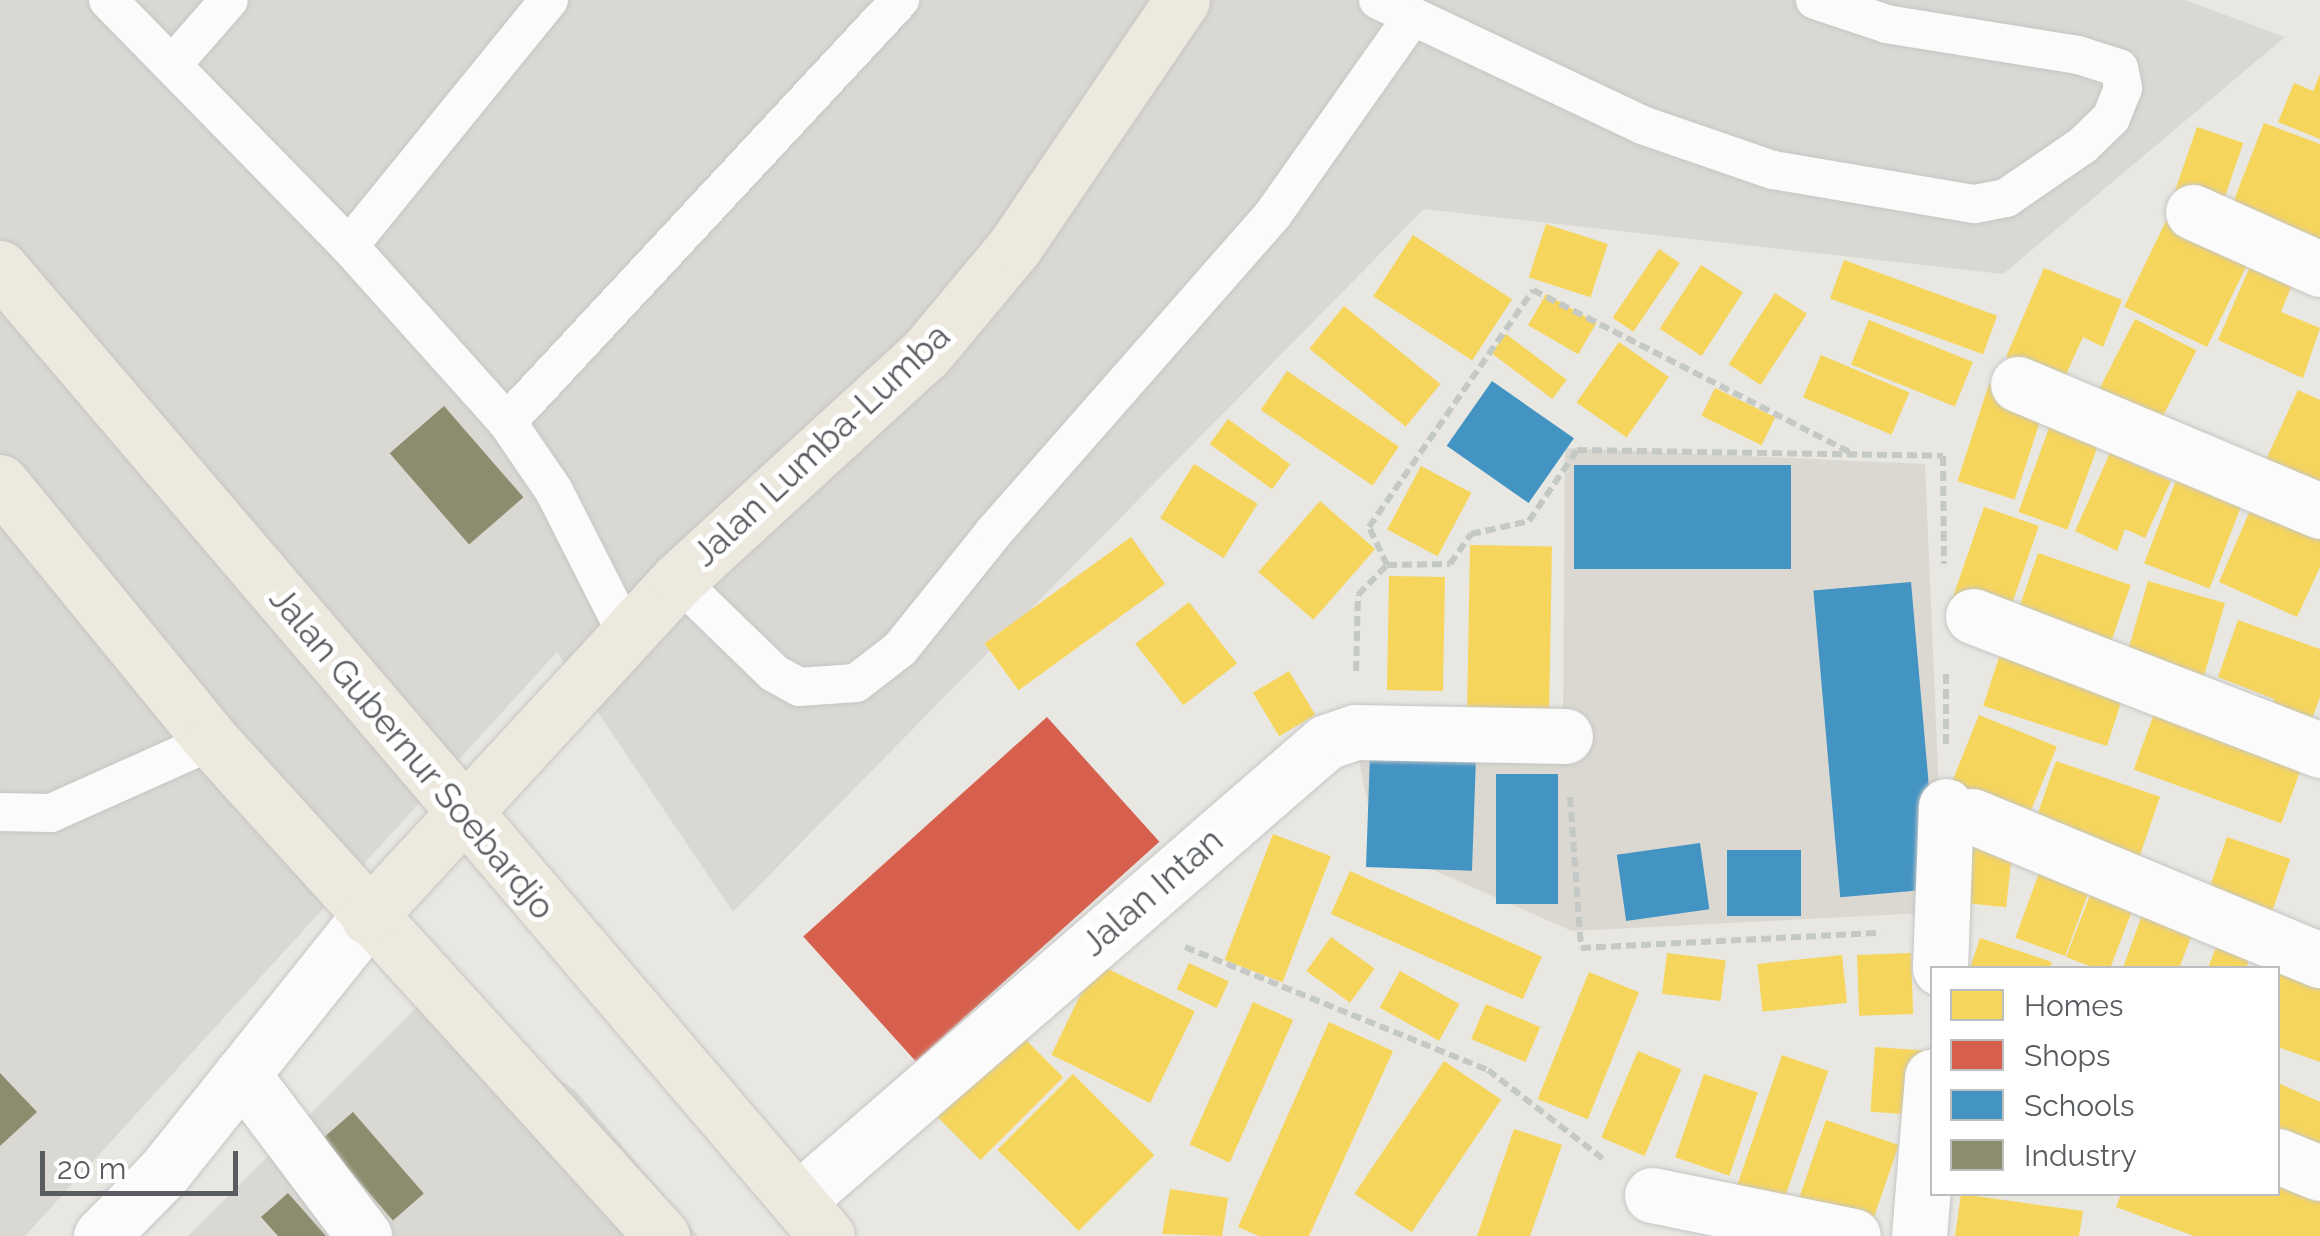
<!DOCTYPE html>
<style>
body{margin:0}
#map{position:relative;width:2320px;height:1236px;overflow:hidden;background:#e8e7e2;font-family:Raleway,sans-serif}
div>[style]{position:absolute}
.industrial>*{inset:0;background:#d9d8d3}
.education>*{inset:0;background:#dad8d1}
.homes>*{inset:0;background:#f6d55c;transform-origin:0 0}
.shops>*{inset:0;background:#d6604d;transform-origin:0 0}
.schools>*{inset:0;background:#4393c3;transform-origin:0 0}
.industry>*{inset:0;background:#8c8c6e;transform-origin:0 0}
.path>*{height:6px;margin-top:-3px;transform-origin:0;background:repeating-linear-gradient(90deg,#c4c9c5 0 10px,transparent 0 15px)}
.roads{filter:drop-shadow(0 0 2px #c5c5c4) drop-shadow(0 0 2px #c5c5c4)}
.lane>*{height:38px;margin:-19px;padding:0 19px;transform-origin:19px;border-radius:19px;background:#fcfbfb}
.street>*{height:55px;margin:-27.5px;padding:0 27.5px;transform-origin:27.5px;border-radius:27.5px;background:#fcfbfb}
.highway>*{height:55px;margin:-27.5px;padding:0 27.5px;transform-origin:27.5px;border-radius:27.5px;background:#ede9df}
span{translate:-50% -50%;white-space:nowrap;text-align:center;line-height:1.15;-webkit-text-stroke:10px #fff;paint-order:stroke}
.street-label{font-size:35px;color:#585c60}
.legend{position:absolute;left:1930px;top:966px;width:350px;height:230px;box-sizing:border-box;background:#fff;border:2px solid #bcbebf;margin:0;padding:12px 18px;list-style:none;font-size:30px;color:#585c60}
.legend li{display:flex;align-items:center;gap:20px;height:50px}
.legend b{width:50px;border:2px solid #bcbebf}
.scale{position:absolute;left:40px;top:1151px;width:198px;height:45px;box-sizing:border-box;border:5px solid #585c60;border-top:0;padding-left:12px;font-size:30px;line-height:35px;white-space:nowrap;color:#585c60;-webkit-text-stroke:8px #fff;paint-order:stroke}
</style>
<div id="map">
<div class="industrial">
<div style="clip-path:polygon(0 0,2185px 0,2285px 37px,2003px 274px,1424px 209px,733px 912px,557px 652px,25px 1236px,0 1236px)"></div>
<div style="clip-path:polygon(434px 990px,576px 1091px,698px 1236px,188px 1236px)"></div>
</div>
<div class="education">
<div style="clip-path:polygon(1565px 448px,1925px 464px,1944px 912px,1572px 931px,1376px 845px,1356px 745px,1563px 723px)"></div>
</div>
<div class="homes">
<div style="clip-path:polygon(2320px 74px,2320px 139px,2278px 122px,2294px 83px,2313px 91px)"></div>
<div style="clip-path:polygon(2264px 123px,2320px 144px,2320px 239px,2232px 205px)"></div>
<div style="left:2197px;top:127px;width:49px;height:68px;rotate:19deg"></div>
<div style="left:2169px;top:215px;width:92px;height:102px;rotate:26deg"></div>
<div style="left:1546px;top:224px;width:65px;height:56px;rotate:18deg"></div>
<div style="left:1413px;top:235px;width:118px;height:73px;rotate:33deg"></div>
<div style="left:1659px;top:249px;width:25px;height:83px;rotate:34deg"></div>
<div style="left:1844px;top:260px;width:163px;height:41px;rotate:20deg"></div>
<div style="clip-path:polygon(2251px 264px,2293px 282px,2281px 312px,2320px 328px,2303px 378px,2218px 340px)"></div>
<div style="left:1701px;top:265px;width:50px;height:76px;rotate:33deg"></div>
<div style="clip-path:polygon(2044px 268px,2122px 300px,2103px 347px,2083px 337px,2063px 381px,2006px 357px)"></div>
<div style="left:1775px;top:293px;width:38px;height:85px;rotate:33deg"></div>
<div style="left:1546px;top:294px;width:58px;height:36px;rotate:30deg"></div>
<div style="left:1344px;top:306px;width:124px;height:55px;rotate:39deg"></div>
<div style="left:2135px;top:319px;width:69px;height:88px;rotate:27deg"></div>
<div style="left:1869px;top:320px;width:112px;height:48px;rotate:22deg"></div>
<div style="left:1506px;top:334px;width:76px;height:24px;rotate:37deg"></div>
<div style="left:1619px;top:342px;width:61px;height:74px;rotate:35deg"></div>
<div style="left:1821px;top:355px;width:96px;height:46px;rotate:23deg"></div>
<div style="left:1287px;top:371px;width:135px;height:47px;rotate:34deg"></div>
<div style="left:1989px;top:384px;width:60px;height:102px;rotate:18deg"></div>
<div style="left:1715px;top:388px;width:67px;height:31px;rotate:26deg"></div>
<div style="clip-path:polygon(2298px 390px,2320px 400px,2320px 489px,2264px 464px)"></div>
<div style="left:2053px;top:417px;width:52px;height:101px;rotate:20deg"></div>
<div style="left:1228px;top:419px;width:77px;height:31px;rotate:36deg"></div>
<div style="clip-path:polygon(2110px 453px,2171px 481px,2145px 538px,2125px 529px,2117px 551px,2075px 531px)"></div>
<div style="left:1194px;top:464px;width:75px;height:64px;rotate:32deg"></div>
<div style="left:1421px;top:466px;width:57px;height:72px;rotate:28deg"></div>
<div style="left:2180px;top:470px;width:70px;height:100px;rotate:21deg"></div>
<div style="clip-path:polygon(2256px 497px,2320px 526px,2320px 567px,2297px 617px,2219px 582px)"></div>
<div style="left:1320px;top:501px;width:73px;height:94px;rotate:41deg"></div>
<div style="left:1984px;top:507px;width:58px;height:102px;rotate:19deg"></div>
<div style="left:1131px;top:537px;width:58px;height:181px;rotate:54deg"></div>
<div style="left:1470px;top:545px;width:82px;height:176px;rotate:1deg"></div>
<div style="left:2038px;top:553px;width:98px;height:60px;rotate:19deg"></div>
<div style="left:1389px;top:576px;width:56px;height:114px;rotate:1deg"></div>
<div style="left:2148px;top:581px;width:80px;height:82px;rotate:16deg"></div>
<div style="left:1189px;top:602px;width:78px;height:68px;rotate:52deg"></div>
<div style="clip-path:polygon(2238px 620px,2320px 649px,2320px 697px,2306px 735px,2266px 721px,2274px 699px,2218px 677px)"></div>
<div style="left:2003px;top:645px;width:130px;height:64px;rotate:18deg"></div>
<div style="left:1289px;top:671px;width:51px;height:42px;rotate:59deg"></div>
<div style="left:2159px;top:700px;width:157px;height:74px;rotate:20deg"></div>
<div style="left:1979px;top:715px;width:84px;height:75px;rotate:22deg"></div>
<div style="left:2056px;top:761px;width:110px;height:75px;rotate:19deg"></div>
<div style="left:1273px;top:834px;width:62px;height:135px;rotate:21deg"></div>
<div style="left:2227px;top:837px;width:67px;height:61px;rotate:19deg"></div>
<div style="left:1959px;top:840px;width:54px;height:62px;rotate:6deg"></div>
<div style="left:1350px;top:871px;width:210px;height:47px;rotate:24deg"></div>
<div style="left:2039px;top:873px;width:53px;height:69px;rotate:20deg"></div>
<div style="left:2093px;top:887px;width:45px;height:75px;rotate:21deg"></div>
<div style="clip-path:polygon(2148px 898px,2199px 917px,2179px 968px,2123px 968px)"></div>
<div style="clip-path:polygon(2221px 934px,2254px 946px,2246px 968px,2208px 968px)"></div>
<div style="left:1331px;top:937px;width:54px;height:42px;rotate:36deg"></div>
<div style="clip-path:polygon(1980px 938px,2052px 962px,2050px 968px,1970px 968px)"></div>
<div style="left:1667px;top:953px;width:59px;height:41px;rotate:7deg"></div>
<div style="left:1911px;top:953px;width:61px;height:54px;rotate:88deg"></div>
<div style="clip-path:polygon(2263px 953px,2320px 973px,2320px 1062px,2278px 1047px,2278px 968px,2257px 968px)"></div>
<div style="left:1842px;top:955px;width:48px;height:85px;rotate:84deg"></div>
<div style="left:1096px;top:963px;width:110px;height:102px;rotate:26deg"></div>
<div style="left:1189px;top:963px;width:44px;height:29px;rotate:25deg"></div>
<div style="left:1400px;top:971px;width:68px;height:42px;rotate:29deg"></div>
<div style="left:1589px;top:972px;width:54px;height:137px;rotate:22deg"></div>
<div style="left:1253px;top:1002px;width:44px;height:156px;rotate:24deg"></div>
<div style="left:1486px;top:1004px;width:59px;height:38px;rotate:23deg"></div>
<div style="clip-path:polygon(1329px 1022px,1393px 1051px,1309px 1236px,1259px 1236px,1238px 1227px)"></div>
<div style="left:1013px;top:1027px;width:71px;height:117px;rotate:45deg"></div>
<div style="left:1875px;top:1047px;width:53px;height:65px;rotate:4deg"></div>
<div style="left:1638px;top:1051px;width:47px;height:94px;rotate:23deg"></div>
<div style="left:1782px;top:1055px;width:49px;height:151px;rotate:19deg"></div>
<div style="left:1444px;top:1061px;width:69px;height:160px;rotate:34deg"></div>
<div style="left:1073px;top:1074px;width:115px;height:107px;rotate:45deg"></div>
<div style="left:1704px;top:1074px;width:57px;height:88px;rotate:19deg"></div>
<div style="clip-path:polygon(2278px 1083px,2320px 1102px,2320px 1163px,2278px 1144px)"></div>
<div style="left:1826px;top:1120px;width:77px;height:91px;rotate:19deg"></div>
<div style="clip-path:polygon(1514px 1129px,1562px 1145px,1530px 1236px,1477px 1236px)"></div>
<div style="clip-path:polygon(2278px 1165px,2320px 1181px,2320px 1236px,2194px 1236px,2116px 1207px,2121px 1194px,2278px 1194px)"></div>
<div style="clip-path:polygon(1170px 1189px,1228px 1198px,1222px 1236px,1162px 1234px)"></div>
<div style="clip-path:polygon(1961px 1194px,2083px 1211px,2079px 1236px,1955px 1236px)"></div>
</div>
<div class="shops">
<div style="left:1047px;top:717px;width:168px;height:328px;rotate:48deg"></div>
</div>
<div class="schools">
<div style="left:1492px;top:381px;width:100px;height:79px;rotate:35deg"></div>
<div style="left:1574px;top:465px;width:217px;height:104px"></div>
<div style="left:1911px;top:582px;width:308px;height:98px;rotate:85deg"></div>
<div style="left:1370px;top:754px;width:106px;height:113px;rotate:2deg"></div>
<div style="left:1558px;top:774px;width:130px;height:62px;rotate:90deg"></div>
<div style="left:1700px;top:843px;width:67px;height:84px;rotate:82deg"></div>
<div style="left:1801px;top:850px;width:66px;height:74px;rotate:90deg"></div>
</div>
<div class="industry">
<div style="left:444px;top:406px;width:121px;height:72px;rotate:49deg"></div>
<div style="clip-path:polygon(0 1073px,37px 1112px,0 1146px)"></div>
<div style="left:353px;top:1112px;width:108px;height:41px;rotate:49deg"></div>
<div style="clip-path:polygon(288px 1193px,326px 1236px,278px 1236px,261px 1217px)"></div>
</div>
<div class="path">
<div style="left:1387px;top:565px;width:42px;rotate:-115.3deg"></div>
<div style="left:1369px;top:527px;width:288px;rotate:-55.3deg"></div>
<div style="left:1533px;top:290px;width:363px;rotate:27.1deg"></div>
<div style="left:1356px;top:671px;width:76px;rotate:-88.5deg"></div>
<div style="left:1358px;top:595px;width:42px;rotate:-46deg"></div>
<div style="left:1387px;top:565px;width:63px;rotate:-0.9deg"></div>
<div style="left:1450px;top:564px;width:37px;rotate:-55deg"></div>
<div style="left:1471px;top:534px;width:59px;rotate:-12.6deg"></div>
<div style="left:1529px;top:521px;width:86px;rotate:-55.9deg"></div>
<div style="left:1577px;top:450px;width:366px;rotate:0.9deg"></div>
<div style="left:1943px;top:456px;width:108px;rotate:89.5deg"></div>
<div style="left:1946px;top:744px;width:72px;rotate:-90deg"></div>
<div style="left:1570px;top:797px;width:151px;rotate:85.8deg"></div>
<div style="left:1581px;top:948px;width:300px;rotate:-2.9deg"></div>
<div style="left:1185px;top:947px;width:327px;rotate:22.1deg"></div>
<div style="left:1488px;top:1070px;width:145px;rotate:37.7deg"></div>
</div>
<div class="roads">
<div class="lane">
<div style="left:108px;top:0;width:344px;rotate:45.6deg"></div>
<div style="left:349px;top:246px;width:237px;rotate:48.1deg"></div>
<div style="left:507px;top:422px;width:83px;rotate:55.7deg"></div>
<div style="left:554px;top:491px;width:159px;rotate:63.1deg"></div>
<div style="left:1378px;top:0;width:292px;rotate:25.3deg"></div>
<div style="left:1642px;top:125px;width:139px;rotate:19deg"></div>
<div style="left:1773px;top:170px;width:205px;rotate:9.6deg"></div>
<div style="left:1975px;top:204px;width:32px;rotate:-11deg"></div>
<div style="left:2006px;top:198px;width:93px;rotate:-34.5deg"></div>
<div style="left:2083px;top:145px;width:39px;rotate:-44deg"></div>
<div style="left:2111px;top:118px;width:32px;rotate:-68deg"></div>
<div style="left:2123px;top:88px;width:20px;rotate:-101deg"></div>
<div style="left:2119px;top:68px;width:43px;rotate:-162.4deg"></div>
<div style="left:2078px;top:55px;width:193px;rotate:-170.8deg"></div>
<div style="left:1887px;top:24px;width:76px;rotate:-161.6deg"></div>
<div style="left:172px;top:65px;width:86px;rotate:-48.8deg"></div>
<div style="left:349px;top:246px;width:317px;rotate:-50.9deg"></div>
<div style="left:507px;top:422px;width:577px;rotate:-47.04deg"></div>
<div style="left:678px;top:580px;width:134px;rotate:44.1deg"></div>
<div style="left:774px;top:673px;width:29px;rotate:29deg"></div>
<div style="left:799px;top:687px;width:57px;rotate:-4deg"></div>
<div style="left:856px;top:683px;width:56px;rotate:-37.7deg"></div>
<div style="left:900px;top:649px;width:150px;rotate:-51.2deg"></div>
<div style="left:994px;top:532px;width:424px;rotate:-48.7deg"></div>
<div style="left:1274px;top:213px;width:236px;rotate:-54.8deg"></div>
<div style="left:0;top:812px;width:51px;rotate:1.1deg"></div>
<div style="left:51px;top:813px;width:176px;rotate:-24.1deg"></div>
</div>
<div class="street">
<div style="left:2193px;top:212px;width:139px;rotate:24.2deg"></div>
<div style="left:2018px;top:384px;width:328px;rotate:22.8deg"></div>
<div style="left:1973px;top:616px;width:372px;rotate:21.1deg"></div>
<div style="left:1972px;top:816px;width:377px;rotate:22.5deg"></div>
<div style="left:1940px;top:968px;width:162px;rotate:-87.9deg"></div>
<div style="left:242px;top:1074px;width:203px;rotate:53deg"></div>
<div style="left:2278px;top:1156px;width:45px;rotate:22deg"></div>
<div style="left:1652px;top:1195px;width:205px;rotate:11.5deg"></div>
<div style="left:797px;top:1201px;width:700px;rotate:-40.95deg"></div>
<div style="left:1326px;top:742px;width:31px;rotate:-19deg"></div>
<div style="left:1355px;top:732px;width:210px;rotate:1.1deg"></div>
<div style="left:101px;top:1236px;width:88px;rotate:-45.5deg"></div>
<div style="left:163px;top:1173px;width:328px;rotate:-51.3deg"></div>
<div style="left:1919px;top:1236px;width:160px;rotate:-85.3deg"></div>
</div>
<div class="highway">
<div style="left:0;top:268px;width:1273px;rotate:49.49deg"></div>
<div style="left:0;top:482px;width:335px;rotate:50.7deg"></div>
<div style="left:212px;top:741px;width:669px;rotate:47.73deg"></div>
<div style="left:368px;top:917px;width:458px;rotate:-47.4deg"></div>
<div style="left:678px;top:580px;width:336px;rotate:-42.5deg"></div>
<div style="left:926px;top:353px;width:139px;rotate:-50.2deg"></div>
<div style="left:1015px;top:246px;width:297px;rotate:-55.8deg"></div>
</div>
</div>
<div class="street-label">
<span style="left:821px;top:445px;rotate:-43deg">Jalan Lumba-Lumba</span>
<span style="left:412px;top:753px;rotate:50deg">Jalan Gubernur Soebardjo</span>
<span style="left:1152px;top:892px;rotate:-41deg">Jalan Intan</span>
</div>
<ul class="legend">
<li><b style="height:28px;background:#f6d55c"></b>Homes</li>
<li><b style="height:28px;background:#d6604d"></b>Shops</li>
<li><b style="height:28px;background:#4393c3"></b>Schools</li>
<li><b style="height:28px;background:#8c8c6e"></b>Industry</li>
</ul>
<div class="scale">20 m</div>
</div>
